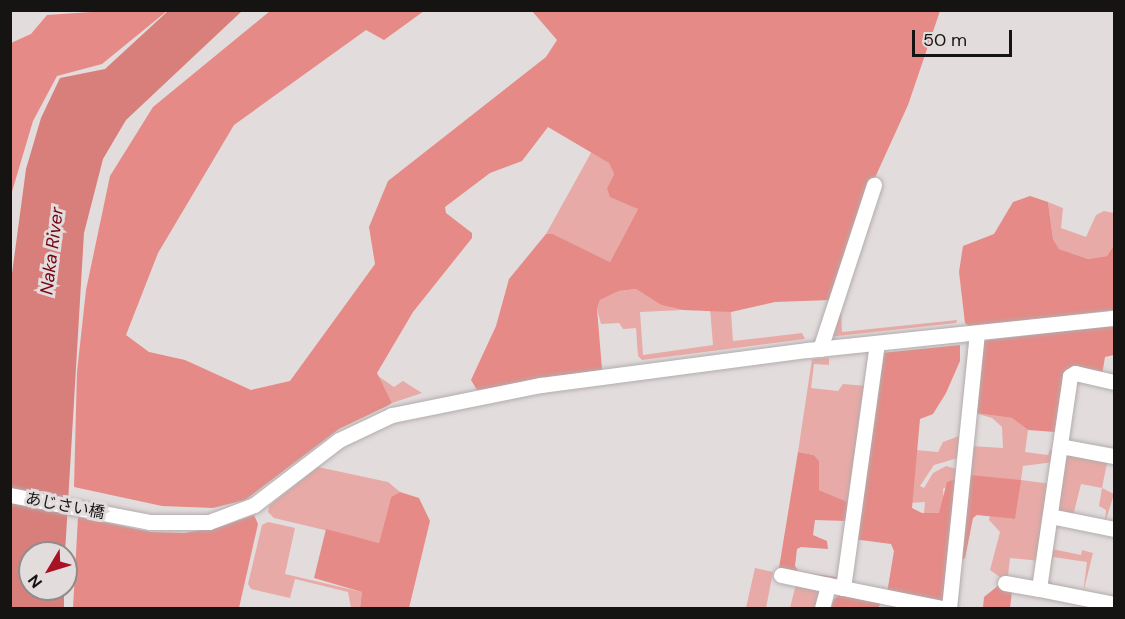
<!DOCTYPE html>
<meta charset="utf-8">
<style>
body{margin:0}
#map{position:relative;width:1125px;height:619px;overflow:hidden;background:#e3dcdc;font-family:"DM Sans","Noto Sans JP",sans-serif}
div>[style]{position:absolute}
.green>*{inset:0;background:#e8aaa6}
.forest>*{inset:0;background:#e58a86}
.water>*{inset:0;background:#d87f7b}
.roads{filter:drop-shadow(0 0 2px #b2acac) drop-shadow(0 0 2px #b2acac)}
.minor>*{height:15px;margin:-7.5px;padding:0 7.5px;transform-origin:7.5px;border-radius:7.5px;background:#fff}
span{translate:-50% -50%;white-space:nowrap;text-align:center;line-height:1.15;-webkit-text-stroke:6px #e3dcdc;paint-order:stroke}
.street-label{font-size:16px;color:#161413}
.water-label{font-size:18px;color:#750314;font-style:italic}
.frame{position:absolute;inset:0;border:12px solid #161413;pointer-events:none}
.north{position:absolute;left:18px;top:541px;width:60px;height:60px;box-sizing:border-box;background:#e3dcdc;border:2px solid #918c8c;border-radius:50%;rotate:232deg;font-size:16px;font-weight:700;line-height:24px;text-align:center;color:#161413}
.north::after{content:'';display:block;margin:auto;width:21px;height:27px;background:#a81225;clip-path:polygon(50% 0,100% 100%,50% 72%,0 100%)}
.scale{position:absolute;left:912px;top:30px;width:100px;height:27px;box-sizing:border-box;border:3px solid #161413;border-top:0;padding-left:8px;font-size:18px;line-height:21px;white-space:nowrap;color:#161413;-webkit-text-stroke:4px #e3dcdc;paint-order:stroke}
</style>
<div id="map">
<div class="green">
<div style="clip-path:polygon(592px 151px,609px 163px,614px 174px,607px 188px,638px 209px,610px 262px,553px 234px,546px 234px)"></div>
<div style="clip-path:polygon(1048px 202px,1063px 208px,1061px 228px,1086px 237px,1096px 215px,1104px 211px,1114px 213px,1114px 245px,1107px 256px,1088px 259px,1059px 249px,1053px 239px)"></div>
<div style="clip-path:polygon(851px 277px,841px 310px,842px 332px,957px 320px,956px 323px,828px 337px)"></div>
<div style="clip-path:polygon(636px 289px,661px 305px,683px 310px,640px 312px,643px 355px,713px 345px,710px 308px,731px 312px,733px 341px,802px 333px,805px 339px,642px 360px,638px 356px,636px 328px,623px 329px,619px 323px,601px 324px,597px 309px,600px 300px,619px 291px)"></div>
<div style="clip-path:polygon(829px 358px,829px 365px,814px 364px,811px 388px,838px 391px,843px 384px,867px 386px,850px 503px,819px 490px,819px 461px,814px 455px,798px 452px,812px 359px)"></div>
<div style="clip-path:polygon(378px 376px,394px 387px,403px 381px,422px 393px,392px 403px)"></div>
<div style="clip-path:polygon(975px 413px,1012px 418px,1028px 430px,1025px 452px,1048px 455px,1050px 450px,1056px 450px,1054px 462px,1023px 466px,1021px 480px,1051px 484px,1040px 561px,1010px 558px,1008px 576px,1033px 584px,1004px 580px,990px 570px,1000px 532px,989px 520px,990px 516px,1015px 519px,967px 477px,970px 446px,1003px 448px,1002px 427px,992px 418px)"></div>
<div style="clip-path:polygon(959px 436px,961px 457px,934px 465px,920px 486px,924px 488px,933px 473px,946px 466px,960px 470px,959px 479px,943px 489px,944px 507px,939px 513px,924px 513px,925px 502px,910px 503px,916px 450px,938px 452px,943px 442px)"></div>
<div style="clip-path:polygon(1064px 452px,1108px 458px,1102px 488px,1114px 494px,1105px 523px,1106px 510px,1099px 506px,1102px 488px,1081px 484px,1073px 516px,1055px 509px)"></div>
<div style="clip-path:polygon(318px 467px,388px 482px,400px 492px,391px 497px,379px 543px,274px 518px,268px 512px,269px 506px)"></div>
<div style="clip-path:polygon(268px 522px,295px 528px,285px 574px,362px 592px,360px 608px,351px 608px,348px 592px,295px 579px,290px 598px,251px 589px,248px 584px,262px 525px)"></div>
<div style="clip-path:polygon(1052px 549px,1081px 555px,1082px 550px,1093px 553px,1083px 593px,1087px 562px,1053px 557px,1048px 581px,1058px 586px,1046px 585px)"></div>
<div style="clip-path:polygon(755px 568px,773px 572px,766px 608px,746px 608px)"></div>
<div style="clip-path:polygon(796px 584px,822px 587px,817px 608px,790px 608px)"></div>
</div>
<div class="forest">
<div style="clip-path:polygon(106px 11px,167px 11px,102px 64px,57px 76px,33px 121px,11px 195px,11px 43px,31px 34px,47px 15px)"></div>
<div style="clip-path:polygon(270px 11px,424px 11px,384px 40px,366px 30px,234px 125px,158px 253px,126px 335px,149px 352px,185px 360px,251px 390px,290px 381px,375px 264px,369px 227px,388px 181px,546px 57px,557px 40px,532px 11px,940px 11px,908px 105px,868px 193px,830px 300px,775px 302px,731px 312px,683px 310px,661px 305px,636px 289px,619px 291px,600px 300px,597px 309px,602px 369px,593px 375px,477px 390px,471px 380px,496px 326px,509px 279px,546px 234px,553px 234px,610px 262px,638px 209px,610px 197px,607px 188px,614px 174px,609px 163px,548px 127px,522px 161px,490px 173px,445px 207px,446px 213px,472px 233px,472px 238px,413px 312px,377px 373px,392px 403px,387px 406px,339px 429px,245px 500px,213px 508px,162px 506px,74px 487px,77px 372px,86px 290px,110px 176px,153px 107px)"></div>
<div style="clip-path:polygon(1030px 196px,1048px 202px,1053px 239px,1059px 249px,1088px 259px,1107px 256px,1114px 245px,1114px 310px,971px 328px,965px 323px,959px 272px,963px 246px,994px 234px,1013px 202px)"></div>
<div style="clip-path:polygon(1114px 325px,1114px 355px,1105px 357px,1102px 375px,1075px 370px,1055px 432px,1028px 430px,1012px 418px,975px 413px,980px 341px)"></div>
<div style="clip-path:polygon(960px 345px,960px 361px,946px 393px,933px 414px,920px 419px,912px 508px,922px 513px,939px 513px,947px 482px,970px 475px,1021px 480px,1015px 519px,977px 515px,973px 518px,965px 558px,952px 565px,948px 605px,887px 593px,894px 551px,891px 544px,853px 539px,881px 353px)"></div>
<div style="clip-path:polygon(798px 452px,814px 455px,819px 461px,819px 490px,850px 503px,847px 521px,815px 520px,813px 535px,827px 541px,828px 549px,801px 547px,797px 549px,795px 566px,799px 572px,836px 577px,837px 581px,783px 573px,779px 568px)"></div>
<div style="clip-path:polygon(400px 492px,419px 498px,430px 521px,409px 608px,360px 608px,362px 592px,314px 578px,326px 529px,379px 543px,391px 497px)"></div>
<div style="clip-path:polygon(254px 515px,258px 524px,239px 608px,73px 608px,78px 517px,151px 532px,184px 533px,220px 527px)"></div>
<div style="clip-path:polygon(999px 585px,1012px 591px,1010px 608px,983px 608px,984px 597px)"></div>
<div style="clip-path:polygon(842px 593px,881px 603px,878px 608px,831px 608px,834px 599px)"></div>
</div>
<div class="water">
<div style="clip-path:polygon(168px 11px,242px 11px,126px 120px,103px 159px,84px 233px,65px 553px,30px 553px,30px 589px,64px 589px,64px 608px,11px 608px,11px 281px,26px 169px,41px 118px,60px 78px,105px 69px)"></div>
</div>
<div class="roads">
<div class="minor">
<div style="left:877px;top:343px;width:247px;rotate:97.9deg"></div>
<div style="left:843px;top:588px;width:100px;rotate:11.5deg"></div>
<div style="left:820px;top:349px;width:173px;rotate:-71.8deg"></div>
<div style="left:1114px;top:382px;width:40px;rotate:-167deg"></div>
<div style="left:1075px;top:373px;width:6px;rotate:149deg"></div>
<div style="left:1070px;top:376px;width:215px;rotate:98.3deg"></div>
<div style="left:1039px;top:589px;width:76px;rotate:11.3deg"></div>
<div style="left:1060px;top:446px;width:55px;rotate:10.5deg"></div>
<div style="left:10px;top:495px;width:143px;rotate:10.9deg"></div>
<div style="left:150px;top:522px;width:59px"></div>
<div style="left:209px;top:522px;width:48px;rotate:-20.7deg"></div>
<div style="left:254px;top:505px;width:107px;rotate:-37.4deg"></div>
<div style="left:339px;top:440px;width:59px;rotate:-25.3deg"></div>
<div style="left:392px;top:415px;width:152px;rotate:-11.4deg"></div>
<div style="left:541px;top:385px;width:269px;rotate:-7.5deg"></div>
<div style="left:808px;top:350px;width:308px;rotate:-6deg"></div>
<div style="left:1050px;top:516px;width:65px;rotate:11.5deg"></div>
<div style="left:781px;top:575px;width:63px;rotate:11.8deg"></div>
<div style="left:1005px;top:583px;width:35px;rotate:10deg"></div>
<div style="left:822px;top:608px;width:24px;rotate:-75deg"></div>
<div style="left:949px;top:608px;width:276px;rotate:-84.2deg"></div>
</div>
</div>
<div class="street-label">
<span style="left:65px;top:506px;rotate:11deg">あじさい橋</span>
</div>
<div class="water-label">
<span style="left:52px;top:251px;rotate:-83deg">Naka River</span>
</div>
<div class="frame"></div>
<div class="north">N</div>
<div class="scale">50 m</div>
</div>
